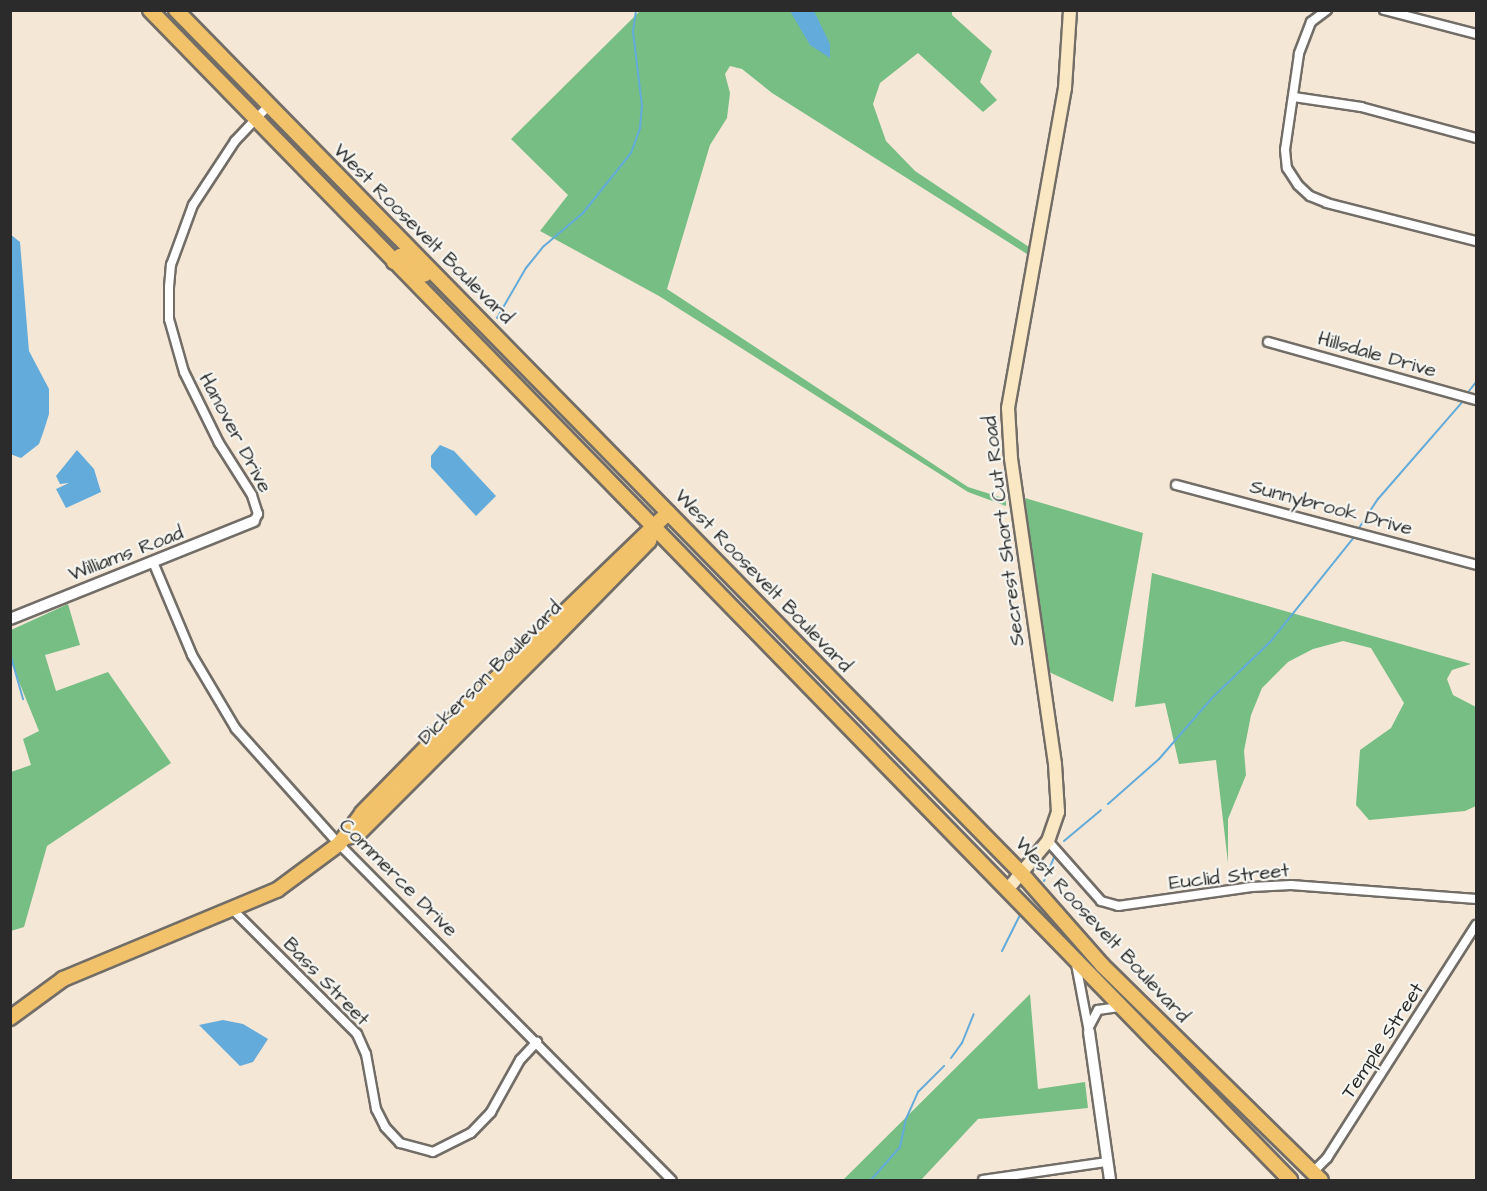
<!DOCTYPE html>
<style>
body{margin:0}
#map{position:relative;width:1487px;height:1191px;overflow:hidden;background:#f5e7d6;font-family:"Architects Daughter",sans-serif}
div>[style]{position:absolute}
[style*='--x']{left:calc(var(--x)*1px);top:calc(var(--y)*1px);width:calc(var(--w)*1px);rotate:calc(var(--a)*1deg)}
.forest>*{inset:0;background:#76be84}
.water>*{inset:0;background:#63abda}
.stream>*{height:2px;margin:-1px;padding:0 1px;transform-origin:1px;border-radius:1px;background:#63abda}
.roads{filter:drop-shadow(2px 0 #726d67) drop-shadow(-2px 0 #726d67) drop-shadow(0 2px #726d67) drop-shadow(0 -2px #726d67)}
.minor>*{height:8px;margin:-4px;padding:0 4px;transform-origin:4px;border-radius:4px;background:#fff}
.tertiary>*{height:10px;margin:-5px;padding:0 5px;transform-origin:5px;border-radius:5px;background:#fff}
.secondary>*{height:12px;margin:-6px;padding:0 6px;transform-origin:6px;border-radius:6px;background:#fae7c3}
.primary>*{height:14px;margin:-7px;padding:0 7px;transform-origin:7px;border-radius:7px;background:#f2c26a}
.trunk>*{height:14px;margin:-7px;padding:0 7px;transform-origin:7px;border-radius:7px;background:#f2c26a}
span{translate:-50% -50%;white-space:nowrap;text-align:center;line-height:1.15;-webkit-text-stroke:4.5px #f6f6f2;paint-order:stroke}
.street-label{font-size:20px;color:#2b2b2b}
.frame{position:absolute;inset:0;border:12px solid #2b2b2b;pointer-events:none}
</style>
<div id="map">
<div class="forest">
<div style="clip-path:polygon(640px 11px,952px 11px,952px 15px,992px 51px,980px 82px,997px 100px,983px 112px,918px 53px,880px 83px,873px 104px,886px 141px,915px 171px,1029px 247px,1027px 254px,772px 93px,742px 69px,730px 66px,725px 74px,730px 93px,727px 118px,710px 145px,667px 289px,968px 487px,1006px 499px,1006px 506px,968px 492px,659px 296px,540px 231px,568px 195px,511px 139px)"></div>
<div style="clip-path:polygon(1025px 498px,1143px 533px,1113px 702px,1047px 671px)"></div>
<div style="clip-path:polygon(1152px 573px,1471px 664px,1452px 670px,1447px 679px,1453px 695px,1476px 707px,1476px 806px,1465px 811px,1369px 820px,1356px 805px,1360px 750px,1391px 728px,1404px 703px,1371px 648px,1343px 641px,1313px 649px,1288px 662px,1262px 688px,1251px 715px,1244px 751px,1246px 775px,1228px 819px,1228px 863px,1216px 760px,1179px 764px,1165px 703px,1135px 707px)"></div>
<div style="clip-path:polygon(68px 604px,80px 645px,45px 655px,56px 691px,108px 672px,171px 763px,47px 846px,24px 927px,11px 931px,11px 772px,31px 765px,23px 739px,39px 731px,11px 662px,11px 630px)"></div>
<div style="clip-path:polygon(1030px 994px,1038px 1089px,1085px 1082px,1088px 1108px,978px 1119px,921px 1180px,843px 1180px)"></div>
</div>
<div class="water">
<div style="clip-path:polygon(790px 11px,814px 11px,830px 44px,830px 58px,810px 45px)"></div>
<div style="clip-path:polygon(10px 234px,20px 242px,29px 351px,49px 389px,49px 414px,44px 430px,39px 444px,21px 458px,10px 454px)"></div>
<div style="clip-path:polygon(440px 445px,454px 451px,496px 496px,476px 516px,431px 467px,431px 456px)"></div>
<div style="clip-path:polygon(77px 450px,94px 469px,101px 492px,66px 508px,56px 489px,69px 483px,60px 484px,56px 476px)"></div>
<div style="clip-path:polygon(223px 1020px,243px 1024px,268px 1039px,253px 1062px,240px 1066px,199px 1025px)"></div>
</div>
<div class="stream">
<div style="--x:497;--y:318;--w:58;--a:-59.9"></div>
<div style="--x:526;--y:268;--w:28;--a:-51"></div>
<div style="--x:544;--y:246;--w:51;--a:-40.2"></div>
<div style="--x:583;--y:213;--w:77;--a:-51.3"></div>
<div style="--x:631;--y:153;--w:27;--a:-70"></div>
<div style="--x:640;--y:128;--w:22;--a:-85"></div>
<div style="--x:642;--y:106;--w:75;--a:-96.9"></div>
<div style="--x:633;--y:32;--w:22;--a:-82"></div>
<div style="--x:1469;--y:391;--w:11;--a:-52"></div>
<div style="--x:1359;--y:528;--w:35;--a:-57"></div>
<div style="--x:1378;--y:499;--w:131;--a:-49"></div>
<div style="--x:10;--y:653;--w:48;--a:74.2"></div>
<div style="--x:1108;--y:804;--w:68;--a:-41.4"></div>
<div style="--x:1159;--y:759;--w:81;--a:-49"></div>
<div style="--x:1212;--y:698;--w:81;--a:-44"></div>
<div style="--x:1270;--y:642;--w:136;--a:-51.3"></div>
<div style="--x:1064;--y:841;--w:48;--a:-40"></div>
<div style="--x:1044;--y:881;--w:26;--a:-67"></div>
<div style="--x:1002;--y:951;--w:40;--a:-63.4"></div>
<div style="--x:951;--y:1058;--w:19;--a:-54"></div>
<div style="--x:962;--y:1043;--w:31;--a:-68"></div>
<div style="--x:871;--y:1180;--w:44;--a:-48.7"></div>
<div style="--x:900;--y:1147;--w:29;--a:-78"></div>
<div style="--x:906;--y:1119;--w:30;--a:-66"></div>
<div style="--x:918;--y:1092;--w:37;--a:-45"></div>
</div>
<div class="roads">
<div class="minor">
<div style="--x:1327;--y:10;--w:20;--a:143"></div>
<div style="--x:1311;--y:22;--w:34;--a:111"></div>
<div style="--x:1299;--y:54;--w:97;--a:98.3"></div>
<div style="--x:1285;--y:150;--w:18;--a:84"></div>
<div style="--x:1287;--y:168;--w:20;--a:57"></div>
<div style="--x:1298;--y:185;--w:16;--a:43"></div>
<div style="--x:1310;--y:196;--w:18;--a:22"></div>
<div style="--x:1327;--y:203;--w:154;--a:14.3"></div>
<div style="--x:1384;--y:10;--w:95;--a:14.6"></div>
<div style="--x:1294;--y:97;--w:68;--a:8.5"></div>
<div style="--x:1361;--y:107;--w:119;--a:15.1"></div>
<div style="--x:1268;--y:342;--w:216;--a:15.6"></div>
<div style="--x:1176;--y:485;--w:310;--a:14.9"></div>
<div style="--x:254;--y:521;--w:8;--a:-60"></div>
<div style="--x:258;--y:514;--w:20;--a:-108"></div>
<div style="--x:252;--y:495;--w:62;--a:-122.4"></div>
<div style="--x:219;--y:443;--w:79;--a:-116.2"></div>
<div style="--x:184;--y:372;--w:55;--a:-105.8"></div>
<div style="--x:169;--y:319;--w:32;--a:-90"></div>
<div style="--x:169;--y:287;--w:22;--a:-85"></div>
<div style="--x:171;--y:265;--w:64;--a:-69.9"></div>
<div style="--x:193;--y:205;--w:77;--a:-56.7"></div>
<div style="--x:235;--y:141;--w:50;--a:-46.6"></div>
<div style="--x:153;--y:562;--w:101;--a:67.2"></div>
<div style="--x:192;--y:655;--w:86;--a:59.3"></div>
<div style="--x:236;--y:729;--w:154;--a:48.2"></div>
<div style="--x:339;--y:844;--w:473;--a:45.3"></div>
<div style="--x:1048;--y:841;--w:80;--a:48.5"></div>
<div style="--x:1101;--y:901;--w:18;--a:16"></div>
<div style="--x:1118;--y:906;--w:135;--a:-8.1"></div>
<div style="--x:1252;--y:887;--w:39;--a:-3"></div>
<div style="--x:1291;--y:885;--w:186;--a:4.3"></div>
<div style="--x:233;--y:910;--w:175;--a:45"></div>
<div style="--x:357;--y:1034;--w:22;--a:66"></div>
<div style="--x:366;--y:1054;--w:56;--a:79.7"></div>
<div style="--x:376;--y:1109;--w:20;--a:63"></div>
<div style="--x:385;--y:1127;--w:22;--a:47"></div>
<div style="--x:400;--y:1143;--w:34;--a:15"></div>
<div style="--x:433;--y:1152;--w:42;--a:-26.6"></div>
<div style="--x:471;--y:1133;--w:29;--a:-46"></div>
<div style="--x:491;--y:1112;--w:60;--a:-60.9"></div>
<div style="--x:520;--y:1060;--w:25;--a:-47"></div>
<div style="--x:1076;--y:964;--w:69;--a:79.2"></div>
<div style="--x:1090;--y:1025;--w:17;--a:-62"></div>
<div style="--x:1098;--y:1010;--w:21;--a:-8"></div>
<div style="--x:1313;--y:1172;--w:20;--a:-45"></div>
<div style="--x:1327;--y:1158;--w:277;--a:-57.4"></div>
<div style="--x:983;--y:1180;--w:125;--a:-8.3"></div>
</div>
<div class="tertiary">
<div style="--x:10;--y:619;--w:263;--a:-21.9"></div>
<div style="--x:1089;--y:1032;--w:149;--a:81.9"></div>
</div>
<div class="secondary">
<div style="--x:1007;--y:890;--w:64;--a:-50.1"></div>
<div style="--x:1048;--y:841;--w:31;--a:-71"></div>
<div style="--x:1058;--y:812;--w:48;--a:-93.6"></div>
<div style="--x:1055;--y:764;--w:309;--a:-98.2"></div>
<div style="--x:1011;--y:458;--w:50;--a:-93.4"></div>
<div style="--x:1008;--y:408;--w:325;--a:-79.9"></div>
<div style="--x:1065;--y:88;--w:78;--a:-86.3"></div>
</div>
<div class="primary">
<div style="--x:346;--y:837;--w:11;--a:-10"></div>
<div style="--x:357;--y:835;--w:273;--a:-45"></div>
<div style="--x:550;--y:642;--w:141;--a:-45.6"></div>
<div style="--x:649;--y:541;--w:13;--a:-72"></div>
<div style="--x:10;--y:1018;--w:66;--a:-36.3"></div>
<div style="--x:63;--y:979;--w:232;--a:-22.6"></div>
<div style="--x:277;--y:890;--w:77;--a:-36.6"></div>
<div style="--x:339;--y:844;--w:39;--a:-53"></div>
<div style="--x:362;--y:813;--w:143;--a:-45.6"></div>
<div style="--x:462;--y:711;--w:286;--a:-43.9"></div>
</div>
<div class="trunk">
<div style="--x:150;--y:10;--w:1634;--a:45.74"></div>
<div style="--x:176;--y:10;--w:1211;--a:45.6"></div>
<div style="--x:1023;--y:875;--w:120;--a:48.7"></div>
<div style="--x:1102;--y:965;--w:307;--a:44.5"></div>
<div style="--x:394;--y:262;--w:8;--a:-45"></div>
<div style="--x:400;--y:256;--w:31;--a:37"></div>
</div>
</div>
<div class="street-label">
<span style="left:423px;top:234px;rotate:45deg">West Roosevelt Boulevard</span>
<span style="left:1377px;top:355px;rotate:16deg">Hillsdale Drive</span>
<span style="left:235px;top:433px;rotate:62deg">Hanover Drive</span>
<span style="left:1331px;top:508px;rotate:15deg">Sunnybrook Drive</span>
<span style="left:1004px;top:531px;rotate:-97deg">Secrest Short Cut Road</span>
<span style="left:126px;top:554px;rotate:-21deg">Williams Road</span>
<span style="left:763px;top:581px;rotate:46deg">West Roosevelt Boulevard</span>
<span style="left:490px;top:673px;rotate:-45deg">Dickerson Boulevard</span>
<span style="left:1229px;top:877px;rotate:-6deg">Euclid Street</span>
<span style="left:398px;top:878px;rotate:45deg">Commerce Drive</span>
<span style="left:1102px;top:930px;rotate:47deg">West Roosevelt Boulevard</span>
<span style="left:326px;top:982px;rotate:46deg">Bass Street</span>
<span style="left:1383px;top:1041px;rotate:-57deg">Temple Street</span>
</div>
<div class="frame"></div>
</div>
